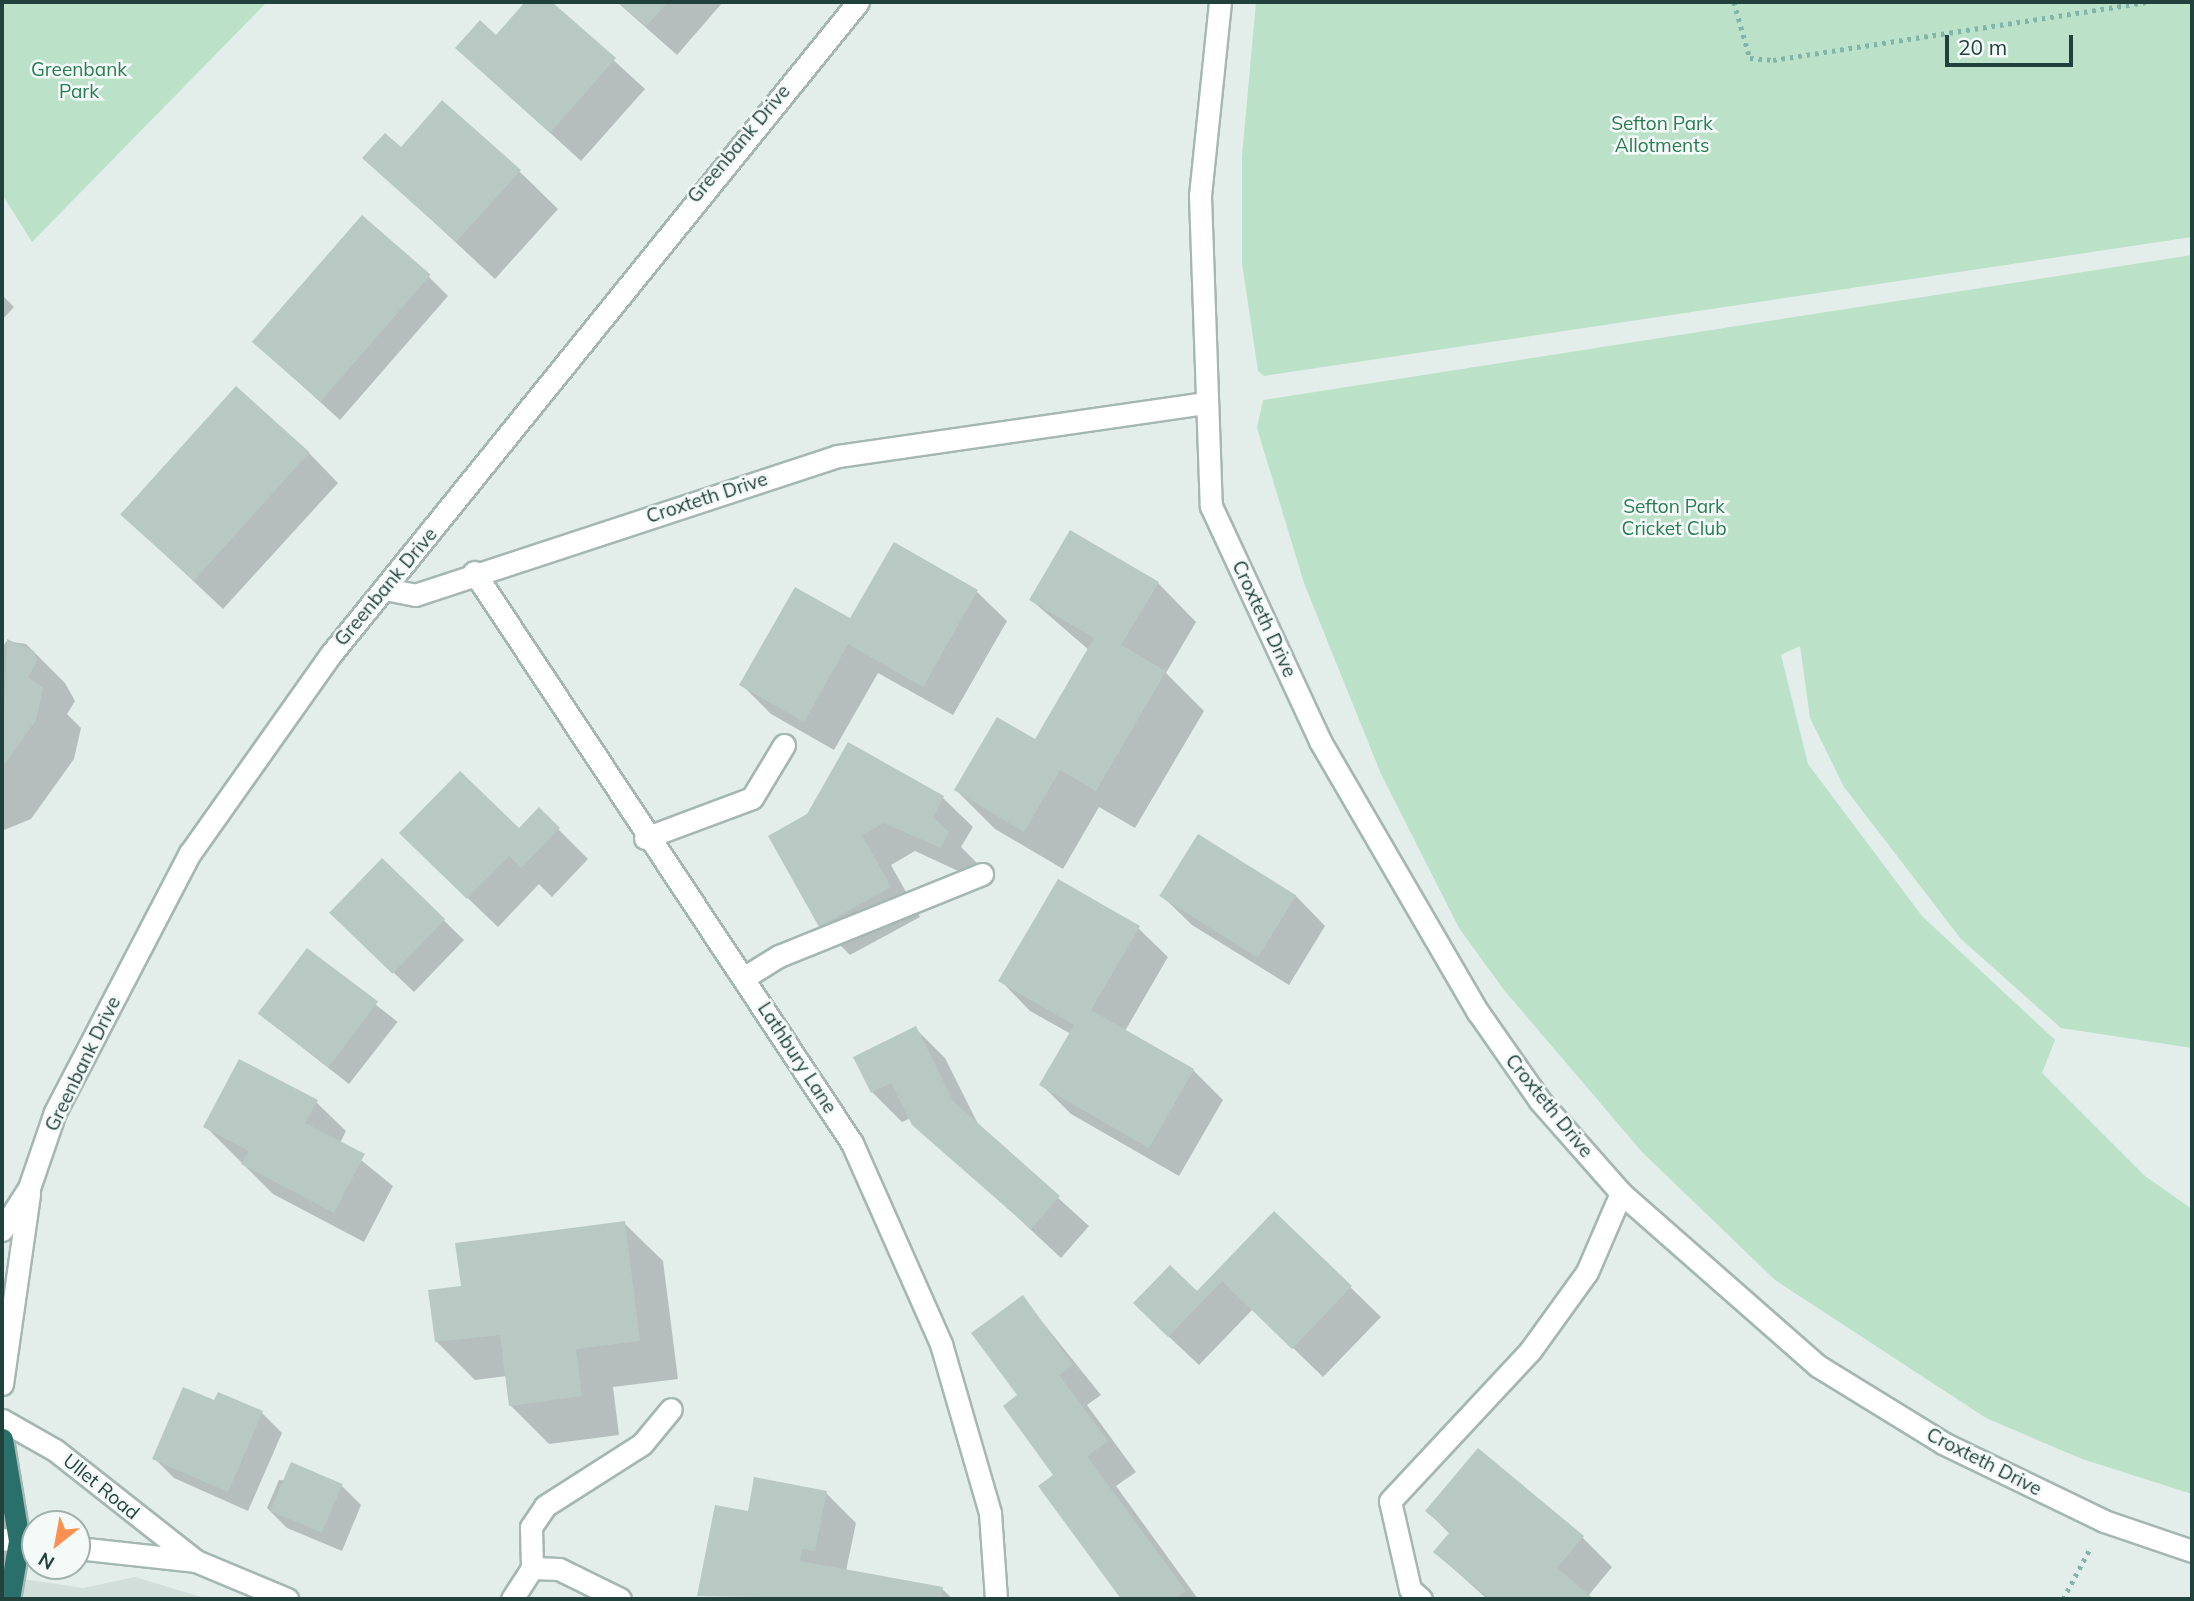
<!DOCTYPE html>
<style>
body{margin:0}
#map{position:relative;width:2194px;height:1601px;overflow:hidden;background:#e3eeeb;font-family:Mulish,sans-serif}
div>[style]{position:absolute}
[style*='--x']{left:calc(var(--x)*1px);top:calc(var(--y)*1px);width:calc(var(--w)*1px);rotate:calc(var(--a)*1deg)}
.built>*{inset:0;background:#d1deda}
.green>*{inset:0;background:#bbe1c9}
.shadow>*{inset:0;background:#0003;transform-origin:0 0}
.building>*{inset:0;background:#b8c9c4;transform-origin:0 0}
.path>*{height:4.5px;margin-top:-2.25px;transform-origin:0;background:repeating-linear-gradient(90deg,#81b4aa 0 3.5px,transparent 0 8.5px)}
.roads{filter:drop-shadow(2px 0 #a5b7b3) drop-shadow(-2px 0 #a5b7b3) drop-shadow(0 2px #a5b7b3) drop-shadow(0 -2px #a5b7b3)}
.lane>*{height:21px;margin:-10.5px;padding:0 10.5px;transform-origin:10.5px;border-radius:10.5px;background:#fff}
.street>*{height:21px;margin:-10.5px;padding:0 10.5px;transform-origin:10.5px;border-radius:10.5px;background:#fff}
.secondary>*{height:21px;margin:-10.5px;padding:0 10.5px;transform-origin:10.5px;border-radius:10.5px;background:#fff}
.highway>*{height:21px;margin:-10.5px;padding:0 10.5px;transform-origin:10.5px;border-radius:10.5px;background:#2a706a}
span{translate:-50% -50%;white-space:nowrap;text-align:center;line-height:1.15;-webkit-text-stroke:5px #f4faf8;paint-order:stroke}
.park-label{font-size:19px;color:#287c52}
.street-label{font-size:19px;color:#21413d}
.frame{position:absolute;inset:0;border:4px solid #21413d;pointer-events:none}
.north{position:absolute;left:21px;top:1510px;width:70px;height:70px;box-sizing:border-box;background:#f4faf8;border:2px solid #a0b0ad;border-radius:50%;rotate:211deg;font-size:19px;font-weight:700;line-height:28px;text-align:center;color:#21413d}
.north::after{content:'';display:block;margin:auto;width:24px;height:32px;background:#fc9053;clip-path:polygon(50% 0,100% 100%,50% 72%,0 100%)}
.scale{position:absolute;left:1945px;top:35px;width:128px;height:32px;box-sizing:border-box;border:4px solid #21413d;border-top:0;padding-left:9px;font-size:21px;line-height:24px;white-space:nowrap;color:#21413d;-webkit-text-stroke:5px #f4faf8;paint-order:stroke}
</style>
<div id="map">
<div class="built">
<div style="clip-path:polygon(2px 1576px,83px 1588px,135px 1577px,208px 1599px,2px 1599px)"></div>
</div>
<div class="green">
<div style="clip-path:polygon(2px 2px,267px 2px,32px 242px,2px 194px)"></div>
<div style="clip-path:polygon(1256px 2px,2192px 2px,2192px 237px,1264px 376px,1258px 371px,1242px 263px,1242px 156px)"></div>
<div style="clip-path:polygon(2192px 255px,2192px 1048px,2061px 1028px,1961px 939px,1844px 787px,1810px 718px,1800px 646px,1781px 655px,1808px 764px,1922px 916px,2055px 1040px,2042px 1073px,2145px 1176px,2192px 1209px,2192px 1494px,2082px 1459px,1986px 1418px,1775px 1280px,1642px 1152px,1504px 990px,1459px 928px,1381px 774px,1304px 583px,1257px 428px,1263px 400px)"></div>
</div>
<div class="shadow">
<div style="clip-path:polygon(528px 2px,550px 2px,645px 89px,581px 161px,457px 48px,496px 37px)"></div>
<div style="clip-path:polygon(617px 2px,723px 2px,677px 55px)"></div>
<div style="clip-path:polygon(401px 149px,519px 171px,558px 209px,495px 279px,365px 158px)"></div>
<div style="clip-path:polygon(428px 276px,448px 296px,340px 420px,253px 341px)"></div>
<div style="clip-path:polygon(2px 295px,14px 307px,2px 320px)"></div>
<div style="clip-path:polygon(309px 453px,338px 483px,223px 609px,121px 513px)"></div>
<div style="clip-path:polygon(894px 544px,977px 592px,1007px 621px,953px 715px,878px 673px,834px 750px,771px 714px,741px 684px,851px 621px)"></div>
<div style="clip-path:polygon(1158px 583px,1196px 622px,1166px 673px,1204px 711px,1135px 828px,1099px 807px,1063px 869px,995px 829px,956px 790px,1036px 742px,1089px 650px,1031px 600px)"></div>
<div style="clip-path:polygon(7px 641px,26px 644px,65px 683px,75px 701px,67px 714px,81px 728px,74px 759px,31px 819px,4px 830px,2px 647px)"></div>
<div style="clip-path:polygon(943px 798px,973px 827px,961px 847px,977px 863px,971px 877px,915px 851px,891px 865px,920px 917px,850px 955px,821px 926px,770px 836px)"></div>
<div style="clip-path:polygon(539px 810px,588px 859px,552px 897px,539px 884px,498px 927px,431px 863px,519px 830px)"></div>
<div style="clip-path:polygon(382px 860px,464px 940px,414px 992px,352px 933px)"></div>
<div style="clip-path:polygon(1162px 896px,1296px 896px,1325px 926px,1289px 985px,1192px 925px)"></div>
<div style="clip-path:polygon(1138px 928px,1168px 957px,1125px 1031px,1193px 1070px,1223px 1100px,1179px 1176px,1071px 1114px,1041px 1084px,1071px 1034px,1030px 1011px,1001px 981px)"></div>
<div style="left:307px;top:951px;width:115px;height:79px;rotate:38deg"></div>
<div style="clip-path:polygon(915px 1028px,945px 1058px,979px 1126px,1089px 1226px,1061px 1258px,911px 1118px,902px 1122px,872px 1092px,855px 1058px)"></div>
<div style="clip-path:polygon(316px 1102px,346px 1131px,340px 1143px,393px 1186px,364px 1242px,273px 1194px,205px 1126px)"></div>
<div style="clip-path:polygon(1274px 1213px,1381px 1317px,1323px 1377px,1253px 1309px,1199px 1365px,1165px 1333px)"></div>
<div style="clip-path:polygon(624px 1223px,663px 1261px,678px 1379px,613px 1387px,619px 1435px,549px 1444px,510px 1405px,507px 1376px,475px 1380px,437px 1342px,463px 1288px)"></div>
<div style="clip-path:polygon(1023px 1298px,1101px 1395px,1087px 1405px,1136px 1472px,1116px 1486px,1198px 1599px,1123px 1599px,1041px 1486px,1056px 1476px,1019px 1395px)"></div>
<div style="clip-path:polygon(262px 1413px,282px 1433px,248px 1511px,174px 1478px,154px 1458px)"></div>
<div style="clip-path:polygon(279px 1480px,341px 1485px,361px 1505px,342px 1551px,287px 1528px,267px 1508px)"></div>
<div style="clip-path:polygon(826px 1493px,856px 1523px,846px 1571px,942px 1589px,953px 1599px,699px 1596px,749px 1513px)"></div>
<div style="clip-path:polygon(1427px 1511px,1582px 1537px,1612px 1567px,1588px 1596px,1591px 1599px,1487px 1599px,1435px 1552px,1450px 1534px)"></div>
</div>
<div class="building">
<div style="clip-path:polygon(525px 2px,552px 2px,616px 58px,550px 133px,455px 48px,480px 20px,496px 35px)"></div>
<div style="clip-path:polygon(618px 2px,668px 2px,646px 26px)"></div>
<div style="clip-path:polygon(442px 100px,521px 170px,456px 242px,362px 158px,385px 133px,401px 147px)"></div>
<div style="left:362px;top:215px;width:91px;height:168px;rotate:41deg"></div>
<div style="left:236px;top:386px;width:99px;height:173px;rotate:42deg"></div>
<div style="clip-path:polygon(1070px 530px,1159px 582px,1121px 645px,1166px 671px,1096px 791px,1060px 770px,1024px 832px,954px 790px,997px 717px,1035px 739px,1094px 638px,1029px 600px)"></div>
<div style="clip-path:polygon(894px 542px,978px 590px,923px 687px,848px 644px,804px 722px,739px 685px,795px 587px,850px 618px)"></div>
<div style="clip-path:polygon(7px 639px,34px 651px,37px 661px,28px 677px,43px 688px,36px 720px,2px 768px)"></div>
<div style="clip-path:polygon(848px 742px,944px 796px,933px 817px,949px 832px,941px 848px,884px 823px,862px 835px,891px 887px,819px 927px,768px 836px,807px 814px)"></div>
<div style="clip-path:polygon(460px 771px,519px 828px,539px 807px,560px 828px,521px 868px,509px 856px,467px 899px,399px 833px)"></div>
<div style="left:1198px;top:834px;width:116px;height:73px;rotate:32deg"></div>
<div style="left:382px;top:858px;width:88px;height:76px;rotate:44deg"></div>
<div style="clip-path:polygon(1058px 879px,1140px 926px,1091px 1010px,1194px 1069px,1149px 1148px,1039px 1085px,1074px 1025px,998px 981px)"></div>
<div style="left:307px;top:948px;width:89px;height:82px;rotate:37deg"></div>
<div style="clip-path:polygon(916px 1026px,953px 1101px,1060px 1196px,1031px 1229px,912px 1125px,891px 1083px,871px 1093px,853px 1057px)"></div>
<div style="clip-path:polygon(239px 1059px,318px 1100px,305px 1123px,365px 1154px,334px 1213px,241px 1164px,249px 1151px,203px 1127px)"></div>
<div style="clip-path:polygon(1274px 1211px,1352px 1286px,1292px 1349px,1222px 1281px,1168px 1337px,1133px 1303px,1170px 1265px,1197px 1291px)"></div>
<div style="clip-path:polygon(625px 1221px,640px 1341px,576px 1349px,582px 1396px,509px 1406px,500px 1335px,435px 1342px,428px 1290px,461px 1286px,455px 1243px)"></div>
<div style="clip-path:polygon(1023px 1295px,1073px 1365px,1059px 1375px,1108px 1441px,1087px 1456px,1186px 1591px,1175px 1599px,1121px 1599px,1038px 1486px,1053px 1475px,1003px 1406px,1017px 1395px,971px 1333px)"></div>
<div style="clip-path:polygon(183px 1387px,214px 1400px,218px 1392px,263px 1411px,228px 1492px,152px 1459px)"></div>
<div style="clip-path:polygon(1478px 1448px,1584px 1536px,1557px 1568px,1594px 1599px,1490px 1599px,1433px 1552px,1450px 1532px,1425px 1511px)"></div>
<div style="left:291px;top:1462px;width:56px;height:53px;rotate:23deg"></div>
<div style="clip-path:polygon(754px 1477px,827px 1491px,815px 1551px,802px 1549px,800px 1561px,943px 1587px,941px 1599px,697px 1596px,715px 1505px,748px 1511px)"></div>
</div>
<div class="path">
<div style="--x:1734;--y:2;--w:58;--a:74.1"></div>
<div style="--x:1750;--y:58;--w:23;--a:5"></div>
<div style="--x:1773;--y:60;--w:377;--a:-8.8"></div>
<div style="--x:2063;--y:1599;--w:55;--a:-62"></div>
</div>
<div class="roads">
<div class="lane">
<div style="--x:645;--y:838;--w:114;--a:-20.5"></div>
<div style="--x:752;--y:798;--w:62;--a:-58.9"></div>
<div style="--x:745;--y:977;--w:40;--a:-32"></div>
<div style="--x:779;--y:956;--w:219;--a:-22"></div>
<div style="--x:532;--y:1568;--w:41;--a:-91.4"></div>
<div style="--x:531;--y:1527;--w:25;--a:-56"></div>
<div style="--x:545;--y:1506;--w:115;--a:-32.6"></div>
<div style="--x:642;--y:1444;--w:45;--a:-50.4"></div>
<div style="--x:512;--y:1599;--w:37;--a:-57"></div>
<div style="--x:532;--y:1568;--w:27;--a:2"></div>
<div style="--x:559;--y:1569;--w:68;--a:26.2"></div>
<div style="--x:1421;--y:1599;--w:15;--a:-138"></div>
<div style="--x:1410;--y:1589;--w:90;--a:-102.8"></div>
<div style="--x:1390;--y:1501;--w:205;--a:-47"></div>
<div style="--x:1530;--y:1351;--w:97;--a:-54.2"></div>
<div style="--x:1587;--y:1272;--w:86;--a:-66.7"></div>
</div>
<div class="street">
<div style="--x:1220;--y:2;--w:195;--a:95.9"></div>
<div style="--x:1200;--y:196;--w:310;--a:88"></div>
<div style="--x:1211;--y:506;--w:259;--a:65.1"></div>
<div style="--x:1320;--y:741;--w:314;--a:59.8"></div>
<div style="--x:1478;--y:1012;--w:108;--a:55.1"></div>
<div style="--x:1540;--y:1101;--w:123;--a:48.6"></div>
<div style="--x:1621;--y:1193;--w:262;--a:41.3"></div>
<div style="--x:1818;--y:1366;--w:147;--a:31.6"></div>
<div style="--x:1943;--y:1443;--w:179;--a:25.8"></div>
<div style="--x:2104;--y:1521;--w:93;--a:18.8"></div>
<div style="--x:474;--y:572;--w:685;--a:56.5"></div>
<div style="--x:852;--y:1143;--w:220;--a:66.1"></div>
<div style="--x:941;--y:1344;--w:176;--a:73.8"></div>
<div style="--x:990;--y:1513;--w:86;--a:86"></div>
<div style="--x:385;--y:589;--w:31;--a:11"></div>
<div style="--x:415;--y:595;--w:445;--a:-18.2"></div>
<div style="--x:838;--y:456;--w:370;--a:-8.2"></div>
<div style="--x:2;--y:1230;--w:50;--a:-57.3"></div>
<div style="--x:29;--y:1188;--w:80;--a:-71.1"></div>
<div style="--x:55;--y:1112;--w:292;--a:-62.5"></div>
<div style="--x:190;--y:853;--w:244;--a:-54.7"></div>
<div style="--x:331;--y:654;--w:838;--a:-51.05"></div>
<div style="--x:2;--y:1384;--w:192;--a:-81.9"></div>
</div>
<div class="secondary">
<div style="--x:2;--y:1420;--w:61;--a:29.5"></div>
<div style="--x:55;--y:1450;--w:179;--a:38.2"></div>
<div style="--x:2;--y:1539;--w:33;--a:7"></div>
<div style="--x:77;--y:1548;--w:120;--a:6.2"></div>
<div style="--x:196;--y:1561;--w:99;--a:22.7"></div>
</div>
<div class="highway">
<div style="--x:2;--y:1439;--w:103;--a:80.5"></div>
<div style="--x:19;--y:1541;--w:59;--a:99.8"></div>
</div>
</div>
<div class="park-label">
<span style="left:79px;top:81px">Greenbank<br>Park</span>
<span style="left:1662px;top:135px">Sefton Park<br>Allotments</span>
<span style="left:1674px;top:518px">Sefton Park<br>Cricket Club</span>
</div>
<div class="street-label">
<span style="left:739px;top:144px;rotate:-50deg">Greenbank Drive</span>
<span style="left:707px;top:498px;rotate:-18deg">Croxteth Drive</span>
<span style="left:386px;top:587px;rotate:-50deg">Greenbank Drive</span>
<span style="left:1264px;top:619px;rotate:65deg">Croxteth Drive</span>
<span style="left:797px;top:1058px;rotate:57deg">Lathbury Lane</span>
<span style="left:83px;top:1064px;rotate:-64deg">Greenbank Drive</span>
<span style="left:1549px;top:1106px;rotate:51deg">Croxteth Drive</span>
<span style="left:1984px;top:1462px;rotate:27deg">Croxteth Drive</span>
<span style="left:101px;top:1487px;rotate:39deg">Ullet Road</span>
</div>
<div class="frame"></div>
<div class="north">N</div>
<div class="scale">20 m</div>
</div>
